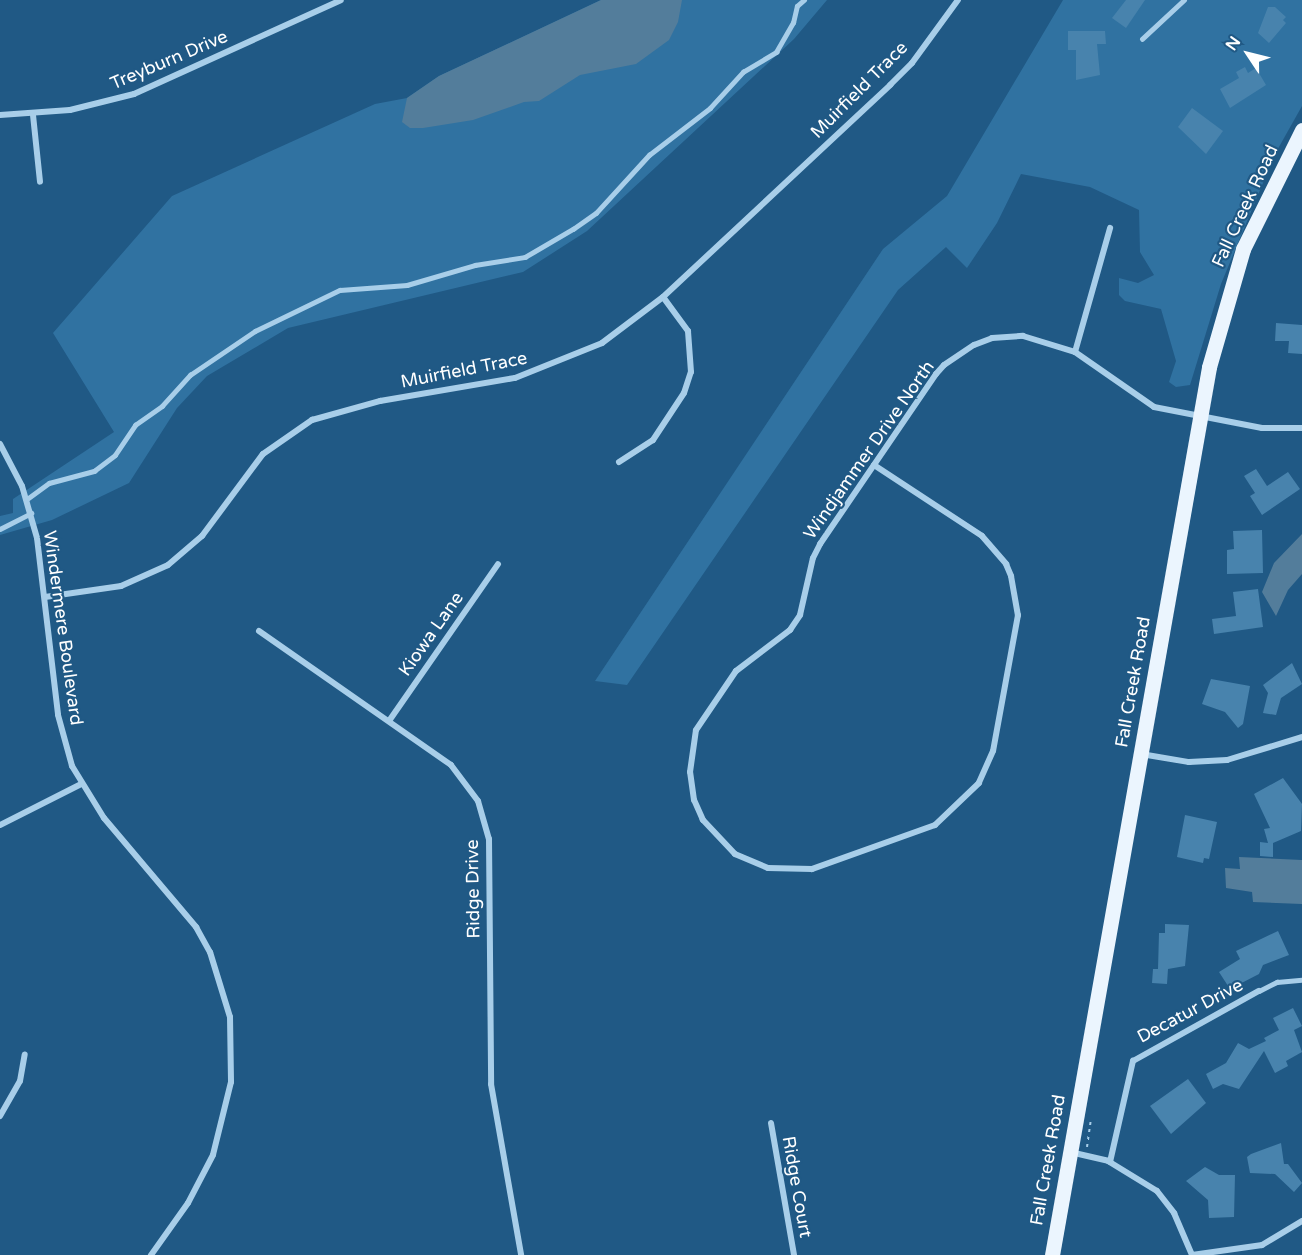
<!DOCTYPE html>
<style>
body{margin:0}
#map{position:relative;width:1302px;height:1255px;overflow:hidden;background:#205985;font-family:"Varela Round",sans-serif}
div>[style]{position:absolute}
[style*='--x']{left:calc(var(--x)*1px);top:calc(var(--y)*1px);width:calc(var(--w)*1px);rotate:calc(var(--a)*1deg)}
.green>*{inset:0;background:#3072a1}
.water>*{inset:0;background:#537d9b}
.building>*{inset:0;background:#4883ad}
.path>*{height:2px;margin-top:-1px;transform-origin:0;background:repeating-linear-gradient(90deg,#a8cee9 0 3px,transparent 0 7.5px)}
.lane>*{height:4.5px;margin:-2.25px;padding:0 2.25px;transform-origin:2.25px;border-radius:2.25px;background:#a8cee9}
.street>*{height:6px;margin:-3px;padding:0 3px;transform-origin:3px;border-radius:3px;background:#a8cee9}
.primary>*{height:15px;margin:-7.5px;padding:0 7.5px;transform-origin:7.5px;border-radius:7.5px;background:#ebf5fe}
span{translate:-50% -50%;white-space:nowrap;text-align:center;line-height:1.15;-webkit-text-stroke:4.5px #205985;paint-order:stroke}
.street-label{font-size:18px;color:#fff}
.north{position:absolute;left:1218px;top:24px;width:60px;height:60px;-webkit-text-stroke:4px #205985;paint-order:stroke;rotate:305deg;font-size:16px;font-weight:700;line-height:24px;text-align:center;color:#fff}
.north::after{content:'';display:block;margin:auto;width:21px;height:27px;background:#fff;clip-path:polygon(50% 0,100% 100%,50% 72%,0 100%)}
</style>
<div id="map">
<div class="green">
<div style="clip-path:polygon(601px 0,827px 0,794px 39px,587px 231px,523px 272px,288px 328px,207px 376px,177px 408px,129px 483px,52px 520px,0 535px,0 516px,13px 513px,13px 499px,114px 432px,53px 333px,172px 196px,375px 104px,407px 98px,439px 76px)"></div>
<div style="clip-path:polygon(1063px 0,1302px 0,1302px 106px,1275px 154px,1221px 284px,1190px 385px,1176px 387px,1169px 382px,1176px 361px,1161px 309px,1125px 301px,1119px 295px,1119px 278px,1138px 283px,1154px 275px,1140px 252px,1139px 210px,1090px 187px,1021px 174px,997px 223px,967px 268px,946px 247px,898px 290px,627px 685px,595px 681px,883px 249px,947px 196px)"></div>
</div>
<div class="water">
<div style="clip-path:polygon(601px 0,682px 0,678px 22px,669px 40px,636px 64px,580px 75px,539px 101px,524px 102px,473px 120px,423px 128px,410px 128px,402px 122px,407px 98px,439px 76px)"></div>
<div style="clip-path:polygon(1302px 534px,1302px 574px,1288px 590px,1276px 616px,1262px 592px,1274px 563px)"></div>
<div style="clip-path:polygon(1239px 857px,1302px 860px,1302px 904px,1253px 902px,1252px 892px,1226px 888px,1225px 868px,1240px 869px)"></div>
</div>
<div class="building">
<div style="clip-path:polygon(1126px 0,1145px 0,1126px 28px,1112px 18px)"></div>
<div style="clip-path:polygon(1268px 7px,1275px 7px,1286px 17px,1283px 20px,1286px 23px,1269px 43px,1258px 33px)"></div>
<div style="clip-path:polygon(1068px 31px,1105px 31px,1106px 44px,1097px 44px,1100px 75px,1076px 80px,1076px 50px,1068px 50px)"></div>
<div style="clip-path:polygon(1245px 67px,1248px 73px,1256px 68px,1266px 85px,1230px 108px,1220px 89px,1239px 78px,1236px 72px)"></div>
<div style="clip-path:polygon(1192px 108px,1223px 131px,1206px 154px,1178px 127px)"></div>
<div style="clip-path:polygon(1276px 323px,1302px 325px,1302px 354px,1288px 353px,1289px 341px,1275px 341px)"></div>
<div style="clip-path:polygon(1256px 469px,1267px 486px,1288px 472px,1300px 489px,1262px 515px,1250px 496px,1255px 493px,1244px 476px)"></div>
<div style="clip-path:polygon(1262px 530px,1263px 573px,1227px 574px,1227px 550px,1234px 549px,1233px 531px)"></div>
<div style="clip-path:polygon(1258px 589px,1263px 627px,1214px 634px,1212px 619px,1236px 616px,1233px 592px)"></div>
<div style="clip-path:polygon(1292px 663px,1302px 684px,1281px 698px,1276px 715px,1263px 713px,1268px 693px,1263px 685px)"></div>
<div style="clip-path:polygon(1211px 679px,1250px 686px,1243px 724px,1238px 728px,1225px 712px,1202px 704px)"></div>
<div style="clip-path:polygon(1283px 778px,1302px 804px,1301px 831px,1273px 843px,1273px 857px,1260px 856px,1260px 842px,1268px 843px,1264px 829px,1270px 828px,1254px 794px)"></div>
<div style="clip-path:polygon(1185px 815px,1217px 822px,1209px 859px,1204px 858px,1203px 863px,1177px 857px)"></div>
<div style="clip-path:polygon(1165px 924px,1189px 925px,1185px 966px,1168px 969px,1167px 984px,1152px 983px,1153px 969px,1158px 969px,1159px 933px,1165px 933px)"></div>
<div style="clip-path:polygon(1278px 931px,1289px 955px,1263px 965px,1259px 974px,1230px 989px,1219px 972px,1240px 959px,1236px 951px)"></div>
<div style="clip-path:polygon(1293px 1008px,1302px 1026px,1294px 1030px,1302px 1052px,1286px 1061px,1288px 1066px,1275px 1073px,1264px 1051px,1239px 1089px,1223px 1084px,1213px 1089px,1206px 1074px,1226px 1063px,1238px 1043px,1249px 1049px,1266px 1041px,1264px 1038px,1279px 1030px,1273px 1018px)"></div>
<div style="clip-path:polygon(1188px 1079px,1206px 1103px,1171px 1134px,1150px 1106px)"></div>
<div style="clip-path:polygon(1281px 1143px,1284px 1164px,1288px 1164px,1302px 1183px,1294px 1192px,1275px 1174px,1250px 1173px,1247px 1157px,1251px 1154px)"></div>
<div style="clip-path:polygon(1205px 1167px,1219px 1175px,1235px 1175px,1234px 1217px,1209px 1218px,1208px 1200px,1186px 1181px)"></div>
</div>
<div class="path">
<div style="--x:1087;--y:1147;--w:30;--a:-82"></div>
</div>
<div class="lane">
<div style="--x:1142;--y:39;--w:57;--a:-42.9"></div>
<div style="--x:27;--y:499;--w:27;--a:-36"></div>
<div style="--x:49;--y:483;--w:47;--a:-14.9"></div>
<div style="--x:94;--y:471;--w:26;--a:-37"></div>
<div style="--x:115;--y:455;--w:36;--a:-56"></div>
<div style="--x:135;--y:425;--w:33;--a:-35"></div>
<div style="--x:162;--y:406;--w:42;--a:-47.9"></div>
<div style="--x:190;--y:375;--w:78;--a:-34.1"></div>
<div style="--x:255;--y:331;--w:94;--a:-25.8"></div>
<div style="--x:340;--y:290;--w:67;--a:-4.3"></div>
<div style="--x:407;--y:285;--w:71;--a:-16.4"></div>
<div style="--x:475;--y:265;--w:51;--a:-9.1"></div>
<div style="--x:525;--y:257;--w:56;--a:-30.3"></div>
<div style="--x:573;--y:229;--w:28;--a:-35"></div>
<div style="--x:596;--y:213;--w:79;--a:-47.6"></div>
<div style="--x:649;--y:155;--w:77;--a:-37.6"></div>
<div style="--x:710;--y:108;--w:49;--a:-47.5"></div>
<div style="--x:743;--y:72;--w:39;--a:-31"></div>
<div style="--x:776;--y:52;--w:34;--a:-60"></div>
<div style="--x:793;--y:23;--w:17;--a:-77"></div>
<div style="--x:797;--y:6;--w:9;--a:-41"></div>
<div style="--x:0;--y:529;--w:35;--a:-27"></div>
<div style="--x:1259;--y:991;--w:20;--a:-27"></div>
<div style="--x:1277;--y:982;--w:25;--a:-5"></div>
</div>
<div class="street">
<div style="--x:0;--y:115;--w:70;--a:-4.1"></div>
<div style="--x:70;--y:110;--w:66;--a:-14"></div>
<div style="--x:134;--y:94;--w:227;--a:-24.4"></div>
<div style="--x:33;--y:115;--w:67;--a:84"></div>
<div style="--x:1075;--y:352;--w:129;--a:-74.2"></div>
<div style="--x:0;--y:444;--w:47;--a:62.4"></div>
<div style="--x:22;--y:486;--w:54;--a:73.9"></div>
<div style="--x:37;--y:538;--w:178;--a:83.2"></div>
<div style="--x:58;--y:715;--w:53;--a:74.6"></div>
<div style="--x:72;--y:766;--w:61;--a:58.4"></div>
<div style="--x:104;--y:818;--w:143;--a:49.8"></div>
<div style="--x:196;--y:927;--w:29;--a:61"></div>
<div style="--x:210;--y:952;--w:68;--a:72.9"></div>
<div style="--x:230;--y:1017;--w:65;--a:89.1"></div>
<div style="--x:231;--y:1082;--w:75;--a:103.9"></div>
<div style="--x:213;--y:1155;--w:54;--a:117.5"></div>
<div style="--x:188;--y:1203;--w:64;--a:125.4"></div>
<div style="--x:619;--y:462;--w:40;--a:-32.9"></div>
<div style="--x:653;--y:440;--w:56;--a:-56.6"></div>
<div style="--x:684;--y:393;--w:22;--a:-72"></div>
<div style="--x:691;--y:372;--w:41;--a:-94.2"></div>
<div style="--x:688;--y:331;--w:42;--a:-126.3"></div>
<div style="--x:874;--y:465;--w:129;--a:33.3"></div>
<div style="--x:982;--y:536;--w:37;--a:49"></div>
<div style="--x:1006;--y:564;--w:13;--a:67"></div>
<div style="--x:1011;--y:576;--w:40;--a:80"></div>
<div style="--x:1018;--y:615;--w:138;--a:100.4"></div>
<div style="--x:993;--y:751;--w:35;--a:114"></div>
<div style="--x:979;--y:783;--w:61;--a:136.3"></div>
<div style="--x:935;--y:825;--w:131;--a:160.3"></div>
<div style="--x:812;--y:869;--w:44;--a:-178.7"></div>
<div style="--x:768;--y:868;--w:36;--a:-157"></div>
<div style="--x:735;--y:854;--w:47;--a:-133.3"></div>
<div style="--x:703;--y:820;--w:22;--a:-114"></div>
<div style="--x:694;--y:800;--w:28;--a:-98"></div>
<div style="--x:690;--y:772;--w:42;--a:-81.9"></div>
<div style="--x:696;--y:730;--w:71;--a:-55.9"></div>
<div style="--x:736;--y:671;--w:68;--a:-37.2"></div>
<div style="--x:790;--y:630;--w:18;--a:-56"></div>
<div style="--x:800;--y:615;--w:58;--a:-77.2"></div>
<div style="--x:813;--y:558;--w:16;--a:-63"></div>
<div style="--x:820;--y:544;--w:206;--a:-55.7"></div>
<div style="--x:936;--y:374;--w:12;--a:-48"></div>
<div style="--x:944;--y:365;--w:36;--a:-34"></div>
<div style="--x:974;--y:345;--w:19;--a:-21"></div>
<div style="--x:992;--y:338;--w:31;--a:-4"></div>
<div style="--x:1023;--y:336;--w:54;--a:17.1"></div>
<div style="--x:1075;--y:352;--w:96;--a:34.8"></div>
<div style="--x:1154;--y:407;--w:110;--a:11"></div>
<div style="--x:1262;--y:428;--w:40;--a:0"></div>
<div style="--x:45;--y:597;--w:77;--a:-8.2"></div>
<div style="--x:121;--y:586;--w:51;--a:-24.1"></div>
<div style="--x:168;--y:565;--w:45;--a:-40.5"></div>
<div style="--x:202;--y:536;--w:102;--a:-53.4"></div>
<div style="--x:263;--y:454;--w:60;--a:-34.8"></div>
<div style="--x:312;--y:420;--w:71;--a:-15.6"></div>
<div style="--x:380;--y:401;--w:137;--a:-9.7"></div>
<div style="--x:515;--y:378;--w:94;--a:-21.9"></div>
<div style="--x:602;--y:343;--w:76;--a:-37"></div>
<div style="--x:663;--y:297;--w:311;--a:-43"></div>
<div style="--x:890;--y:85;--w:31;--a:-45"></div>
<div style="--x:912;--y:63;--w:78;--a:-53.9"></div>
<div style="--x:259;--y:631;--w:234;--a:34.9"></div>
<div style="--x:451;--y:765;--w:45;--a:53.1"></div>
<div style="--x:478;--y:801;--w:40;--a:74"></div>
<div style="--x:489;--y:839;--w:245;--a:89.5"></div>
<div style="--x:491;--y:1084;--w:174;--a:80"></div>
<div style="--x:389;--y:721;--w:191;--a:-55.2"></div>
<div style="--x:1141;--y:754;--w:49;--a:9.5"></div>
<div style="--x:1189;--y:762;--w:38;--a:-3"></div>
<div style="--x:1227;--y:760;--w:78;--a:-17"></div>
<div style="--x:0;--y:825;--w:91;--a:-26.8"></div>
<div style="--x:0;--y:1116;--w:40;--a:-60.3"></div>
<div style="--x:20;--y:1081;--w:27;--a:-80"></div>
<div style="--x:771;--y:1123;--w:134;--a:80.1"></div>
<div style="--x:1070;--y:1152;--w:39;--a:13"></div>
<div style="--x:1108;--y:1161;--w:57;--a:31.5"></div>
<div style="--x:1157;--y:1191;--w:28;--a:52"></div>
<div style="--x:1174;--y:1213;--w:46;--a:66.8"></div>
<div style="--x:1110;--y:1162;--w:104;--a:-77.2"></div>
<div style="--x:1133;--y:1061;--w:144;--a:-29.1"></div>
<div style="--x:1192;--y:1255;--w:71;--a:-8.1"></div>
<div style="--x:1262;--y:1245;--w:47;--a:-31"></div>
</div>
<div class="primary">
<div style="--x:1052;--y:1255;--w:902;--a:-79.97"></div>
<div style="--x:1209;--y:367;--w:123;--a:-73.9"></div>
<div style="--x:1243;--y:249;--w:133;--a:-63.6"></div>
</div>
<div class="street-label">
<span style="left:169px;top:60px;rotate:-23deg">Treyburn Drive</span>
<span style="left:859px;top:90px;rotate:-45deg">Muirfield Trace</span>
<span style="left:1245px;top:206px;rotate:-65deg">Fall Creek Road</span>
<span style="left:464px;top:370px;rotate:-11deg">Muirfield Trace</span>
<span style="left:869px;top:450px;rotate:-55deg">Windjammer Drive North</span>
<span style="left:63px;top:628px;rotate:82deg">Windermere Boulevard</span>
<span style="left:431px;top:634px;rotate:-55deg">Kiowa Lane</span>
<span style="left:1133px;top:682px;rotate:-80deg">Fall Creek Road</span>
<span style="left:473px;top:889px;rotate:-91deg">Ridge Drive</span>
<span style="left:1190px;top:1011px;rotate:-28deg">Decatur Drive</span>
<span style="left:1048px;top:1160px;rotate:-80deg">Fall Creek Road</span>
<span style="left:797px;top:1187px;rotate:80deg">Ridge Court</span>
</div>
<div class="north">N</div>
</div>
